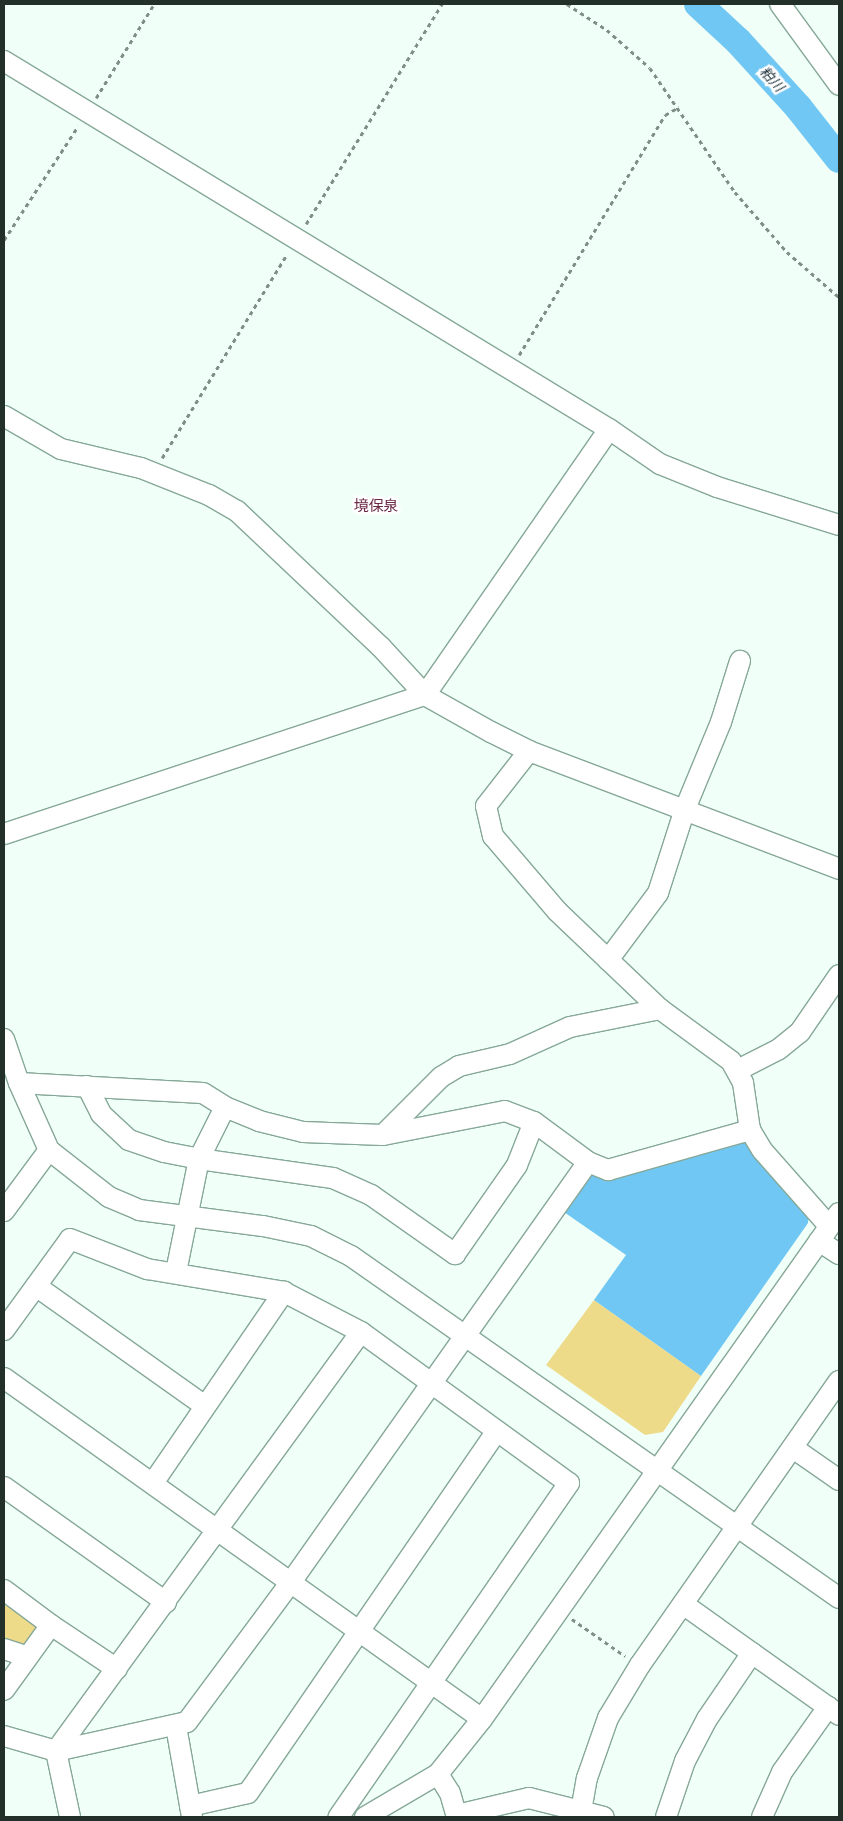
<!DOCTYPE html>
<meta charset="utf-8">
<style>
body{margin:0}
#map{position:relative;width:843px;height:1821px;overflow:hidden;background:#f0fff7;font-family:"PT Sans Narrow","Noto Sans JP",sans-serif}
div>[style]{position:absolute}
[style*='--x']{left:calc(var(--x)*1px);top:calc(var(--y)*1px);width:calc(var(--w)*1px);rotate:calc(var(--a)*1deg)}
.green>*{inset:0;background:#eedb89}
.water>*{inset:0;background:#71c7f3}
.river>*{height:28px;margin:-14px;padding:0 14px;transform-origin:14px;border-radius:14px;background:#71c7f3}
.path>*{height:2.5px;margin-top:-1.25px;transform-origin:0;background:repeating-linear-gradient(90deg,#808e87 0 4px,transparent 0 8px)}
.roads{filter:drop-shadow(1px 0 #86a898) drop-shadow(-1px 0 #86a898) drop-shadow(0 1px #86a898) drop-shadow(0 -1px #86a898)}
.minor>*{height:20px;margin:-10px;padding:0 10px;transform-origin:10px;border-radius:10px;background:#fff}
span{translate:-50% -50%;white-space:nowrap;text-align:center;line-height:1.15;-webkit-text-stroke:5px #fff;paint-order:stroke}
.water-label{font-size:14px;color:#1a2d38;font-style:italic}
.quarter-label{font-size:15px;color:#6a2845}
.frame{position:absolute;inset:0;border:5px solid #223029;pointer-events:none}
</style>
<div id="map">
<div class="green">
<div style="clip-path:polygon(594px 1300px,701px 1376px,663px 1432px,645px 1435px,546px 1365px)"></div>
<div style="clip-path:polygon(4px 1598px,38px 1627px,29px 1644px,20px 1647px,4px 1642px)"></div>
</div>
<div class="water">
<div style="clip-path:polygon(737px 1142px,749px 1142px,809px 1212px,808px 1223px,701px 1376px,594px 1300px,626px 1255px,561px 1210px,586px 1176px)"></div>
</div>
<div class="river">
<div style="--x:698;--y:4;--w:54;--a:42.8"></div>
<div style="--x:738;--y:41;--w:89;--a:47.7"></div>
<div style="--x:798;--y:107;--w:66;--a:51.7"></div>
</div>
<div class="path">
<div style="--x:567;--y:4;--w:48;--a:33"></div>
<div style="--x:607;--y:30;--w:57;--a:41.5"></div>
<div style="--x:650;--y:68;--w:150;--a:55.6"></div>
<div style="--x:735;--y:192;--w:79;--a:49.1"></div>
<div style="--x:787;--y:252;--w:69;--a:40.9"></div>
<div style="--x:96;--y:98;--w:110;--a:-58.3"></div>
<div style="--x:306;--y:224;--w:259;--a:-58.3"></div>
<div style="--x:4;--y:240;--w:136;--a:-57"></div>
<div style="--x:519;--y:355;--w:281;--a:-58.7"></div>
<div style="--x:665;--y:115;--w:16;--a:-30"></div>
<div style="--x:162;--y:458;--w:239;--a:-58.5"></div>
<div style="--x:572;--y:1619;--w:65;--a:34.9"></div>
</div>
<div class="roads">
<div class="minor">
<div style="--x:780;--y:4;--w:100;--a:53.9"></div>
<div style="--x:4;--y:61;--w:708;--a:31.31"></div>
<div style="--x:609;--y:429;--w:62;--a:34.5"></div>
<div style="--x:660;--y:464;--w:61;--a:22"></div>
<div style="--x:717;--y:487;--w:128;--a:17.3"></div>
<div style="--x:4;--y:416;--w:66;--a:30.1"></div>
<div style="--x:61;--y:449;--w:82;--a:13.4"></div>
<div style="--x:141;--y:468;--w:73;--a:21.7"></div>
<div style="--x:209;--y:495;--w:32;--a:30"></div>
<div style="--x:237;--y:511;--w:197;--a:43.4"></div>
<div style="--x:380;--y:646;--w:67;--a:47.4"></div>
<div style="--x:425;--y:695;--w:76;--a:29.3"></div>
<div style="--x:491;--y:732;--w:42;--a:26.6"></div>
<div style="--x:529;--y:751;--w:332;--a:20.8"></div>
<div style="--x:529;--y:751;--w:70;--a:128"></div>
<div style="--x:486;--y:806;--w:31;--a:77"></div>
<div style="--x:493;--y:836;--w:99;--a:49.5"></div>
<div style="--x:557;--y:911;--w:142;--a:43.6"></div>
<div style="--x:660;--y:1009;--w:88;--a:36.2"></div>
<div style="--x:731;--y:1061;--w:25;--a:61"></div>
<div style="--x:743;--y:1083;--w:48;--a:81.5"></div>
<div style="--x:750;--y:1130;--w:23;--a:59"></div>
<div style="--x:762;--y:1150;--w:101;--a:48.6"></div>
<div style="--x:4;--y:834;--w:443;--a:-18.3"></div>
<div style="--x:425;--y:695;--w:323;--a:-55.3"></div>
<div style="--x:608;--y:960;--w:84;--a:-53.3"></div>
<div style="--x:658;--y:893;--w:88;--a:-72.2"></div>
<div style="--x:685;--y:809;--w:94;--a:-67.5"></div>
<div style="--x:721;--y:722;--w:64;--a:-72.7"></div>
<div style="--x:4;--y:1039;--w:46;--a:71.2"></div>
<div style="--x:19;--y:1083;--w:73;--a:65.9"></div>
<div style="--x:49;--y:1150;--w:76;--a:38.1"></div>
<div style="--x:109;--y:1197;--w:33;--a:23"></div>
<div style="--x:139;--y:1210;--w:125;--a:7.4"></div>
<div style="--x:263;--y:1226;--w:49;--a:11.8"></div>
<div style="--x:311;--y:1236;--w:45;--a:26.6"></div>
<div style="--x:351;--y:1256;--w:596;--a:35.02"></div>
<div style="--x:738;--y:1070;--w:46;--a:-27.1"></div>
<div style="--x:779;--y:1049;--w:27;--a:-39"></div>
<div style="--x:800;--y:1032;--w:69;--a:-55.6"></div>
<div style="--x:19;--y:1083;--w:184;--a:3.1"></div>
<div style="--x:203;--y:1093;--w:26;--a:32"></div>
<div style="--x:225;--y:1107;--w:37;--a:22"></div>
<div style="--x:259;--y:1121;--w:45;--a:14"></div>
<div style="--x:303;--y:1132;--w:80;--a:2.1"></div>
<div style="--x:383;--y:1135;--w:124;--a:-11.1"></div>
<div style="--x:505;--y:1111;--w:31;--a:21"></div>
<div style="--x:534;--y:1122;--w:67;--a:36.5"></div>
<div style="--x:588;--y:1162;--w:22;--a:22"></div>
<div style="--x:608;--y:1170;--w:148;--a:-15.7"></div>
<div style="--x:87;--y:1086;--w:31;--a:63"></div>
<div style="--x:101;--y:1114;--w:38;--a:43"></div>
<div style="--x:129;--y:1140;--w:37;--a:19"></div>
<div style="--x:164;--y:1152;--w:36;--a:11"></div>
<div style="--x:199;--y:1159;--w:135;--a:8.1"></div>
<div style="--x:333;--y:1178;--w:42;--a:24.1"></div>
<div style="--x:371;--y:1195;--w:103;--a:35.1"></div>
<div style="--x:455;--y:1254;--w:108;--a:-55.1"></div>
<div style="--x:517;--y:1165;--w:46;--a:-68.4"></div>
<div style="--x:383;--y:1135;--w:82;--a:-45"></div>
<div style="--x:441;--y:1077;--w:21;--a:-31"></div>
<div style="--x:459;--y:1066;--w:52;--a:-13.2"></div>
<div style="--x:510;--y:1054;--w:66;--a:-24.2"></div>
<div style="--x:570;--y:1027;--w:92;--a:-11.3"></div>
<div style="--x:4;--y:1211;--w:76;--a:-53.6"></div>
<div style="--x:819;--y:1241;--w:24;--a:33"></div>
<div style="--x:176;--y:1272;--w:115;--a:-78.5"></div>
<div style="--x:199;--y:1159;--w:58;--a:-63.4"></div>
<div style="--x:36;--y:1286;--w:207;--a:35.4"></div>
<div style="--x:4;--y:1330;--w:112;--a:-54"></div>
<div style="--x:70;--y:1239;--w:83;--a:21.3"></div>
<div style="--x:147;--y:1269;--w:139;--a:9.5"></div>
<div style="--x:284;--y:1292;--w:87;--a:27.5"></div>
<div style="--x:361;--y:1332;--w:257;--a:36"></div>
<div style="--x:569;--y:1483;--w:406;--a:124.6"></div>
<div style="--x:4;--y:1378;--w:587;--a:35.5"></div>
<div style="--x:793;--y:1448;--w:56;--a:34.8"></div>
<div style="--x:153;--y:1483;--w:232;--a:-55.6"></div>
<div style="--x:4;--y:1487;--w:199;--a:35.4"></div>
<div style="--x:4;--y:1590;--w:59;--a:36.7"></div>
<div style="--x:51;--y:1625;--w:80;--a:125.9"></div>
<div style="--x:683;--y:1604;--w:191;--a:35.4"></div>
<div style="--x:51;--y:1625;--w:79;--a:33.7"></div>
<div style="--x:4;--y:1649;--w:25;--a:18"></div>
<div style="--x:176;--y:1726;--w:92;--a:80"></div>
<div style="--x:4;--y:1736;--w:54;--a:16.1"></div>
<div style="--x:56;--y:1751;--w:134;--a:-12.5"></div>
<div style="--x:187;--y:1722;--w:174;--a:-53.4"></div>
<div style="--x:291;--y:1582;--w:514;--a:-54.73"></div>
<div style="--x:438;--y:1774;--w:22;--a:58"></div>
<div style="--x:450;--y:1793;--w:25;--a:74"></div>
<div style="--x:190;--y:1806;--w:59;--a:-12.6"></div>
<div style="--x:248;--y:1793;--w:439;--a:-55.5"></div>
<div style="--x:457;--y:1815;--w:74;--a:-13.3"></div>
<div style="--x:529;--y:1798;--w:77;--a:14.2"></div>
<div style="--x:70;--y:1817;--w:67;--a:-102"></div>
<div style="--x:56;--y:1751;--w:518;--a:-53.95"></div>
<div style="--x:365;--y:1817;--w:85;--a:-30.5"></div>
<div style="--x:438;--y:1774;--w:70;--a:-51.3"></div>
<div style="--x:482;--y:1719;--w:619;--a:-54.8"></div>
<div style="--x:580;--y:1817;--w:40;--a:-80"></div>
<div style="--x:587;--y:1778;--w:64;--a:-70.7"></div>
<div style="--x:608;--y:1718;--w:62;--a:-58.9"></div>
<div style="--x:640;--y:1665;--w:347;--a:-55"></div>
<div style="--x:666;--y:1817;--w:59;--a:-71.3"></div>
<div style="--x:685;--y:1761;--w:47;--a:-62.4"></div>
<div style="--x:707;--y:1719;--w:80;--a:-55.7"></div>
<div style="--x:762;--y:1817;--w:49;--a:-66"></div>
<div style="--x:782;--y:1772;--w:80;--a:-54.7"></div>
</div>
</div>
<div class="water-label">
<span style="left:772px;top:79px;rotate:48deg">粕川</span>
</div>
<div class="quarter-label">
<span style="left:376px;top:506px">境保泉</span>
</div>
<div class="frame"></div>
</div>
